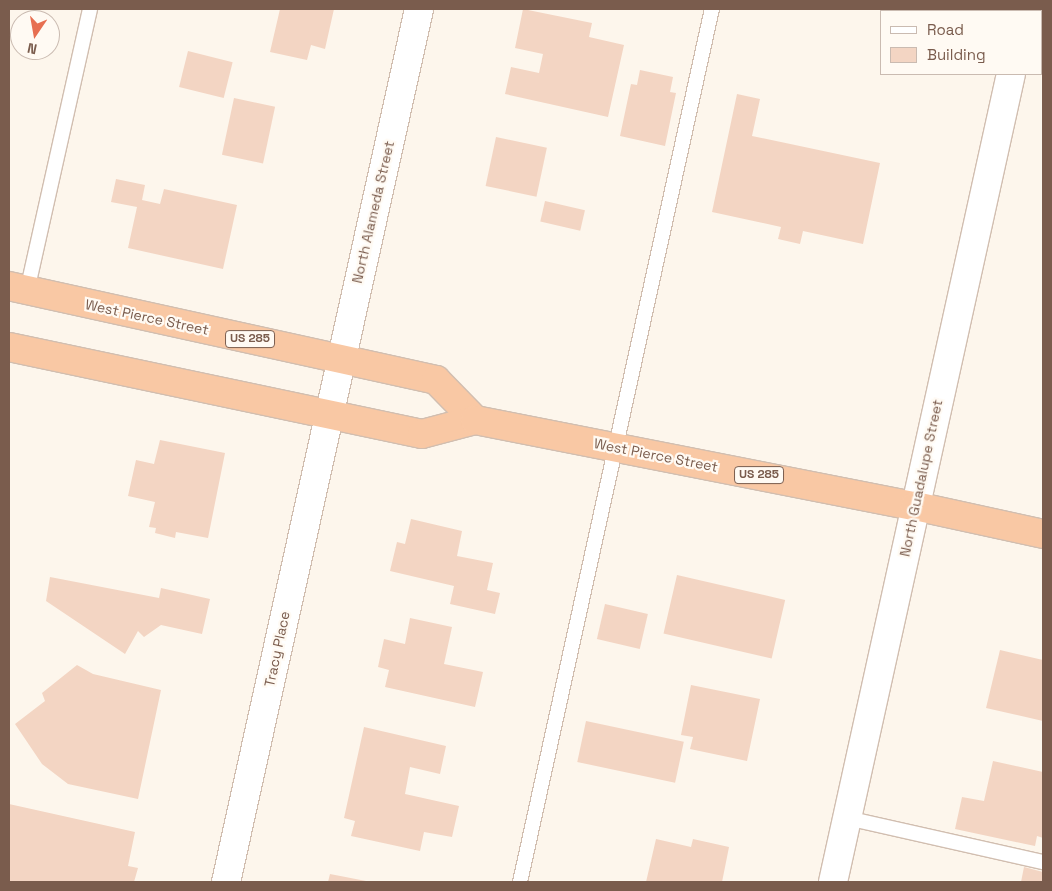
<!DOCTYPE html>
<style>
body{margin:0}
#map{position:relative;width:1052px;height:891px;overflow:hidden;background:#fdf6ec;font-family:"Space Grotesk",sans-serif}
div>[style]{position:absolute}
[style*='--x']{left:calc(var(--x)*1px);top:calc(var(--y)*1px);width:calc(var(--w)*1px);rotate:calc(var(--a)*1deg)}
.building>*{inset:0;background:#f3d5c3;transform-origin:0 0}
.roads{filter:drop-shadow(1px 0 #d1beb0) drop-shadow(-1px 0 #d1beb0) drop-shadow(0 1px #d1beb0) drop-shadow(0 -1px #d1beb0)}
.service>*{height:14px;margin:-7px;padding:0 7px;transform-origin:7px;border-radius:7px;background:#fff}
.minor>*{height:28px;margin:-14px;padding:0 14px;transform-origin:14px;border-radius:14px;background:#fff}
.trunk>*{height:28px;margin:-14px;padding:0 14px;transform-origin:14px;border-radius:14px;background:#f9c8a4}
span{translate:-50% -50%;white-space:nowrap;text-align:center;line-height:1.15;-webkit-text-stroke:4.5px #fffaf3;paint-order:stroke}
.shield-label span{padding:1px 4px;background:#fffaf3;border:1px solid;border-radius:4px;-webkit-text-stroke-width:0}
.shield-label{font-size:12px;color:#7a5c4d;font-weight:700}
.street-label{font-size:14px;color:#7a5c4d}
.frame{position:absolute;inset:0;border:10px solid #7a5c4d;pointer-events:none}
.legend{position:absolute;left:880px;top:10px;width:162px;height:65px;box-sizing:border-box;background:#fffaf3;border:1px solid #cabbb1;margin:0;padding:6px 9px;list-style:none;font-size:15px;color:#7a5c4d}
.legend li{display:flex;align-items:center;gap:10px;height:25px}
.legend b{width:25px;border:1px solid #cabbb1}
.north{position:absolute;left:10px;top:10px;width:50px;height:50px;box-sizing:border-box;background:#fffaf3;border:1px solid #cabbb1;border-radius:50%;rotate:192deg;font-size:14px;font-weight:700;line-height:20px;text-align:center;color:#7a5c4d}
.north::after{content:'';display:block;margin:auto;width:18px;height:22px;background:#e76f51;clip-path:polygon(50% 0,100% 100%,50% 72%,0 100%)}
</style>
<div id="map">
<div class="building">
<div style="clip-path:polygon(280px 9px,334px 9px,325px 49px,311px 45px,307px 60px,270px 52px)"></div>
<div style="clip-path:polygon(523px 9px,592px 23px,589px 37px,624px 45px,608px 117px,505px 94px,511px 67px,539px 73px,543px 54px,515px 48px)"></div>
<div style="left:188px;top:51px;width:46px;height:37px;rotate:14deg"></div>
<div style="clip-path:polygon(640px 70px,673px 77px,670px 92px,676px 93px,665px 146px,620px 136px,631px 84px,637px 85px)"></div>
<div style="clip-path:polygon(737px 94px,760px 99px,752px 136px,880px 163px,863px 244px,803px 231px,800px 244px,778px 239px,781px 227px,712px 212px)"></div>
<div style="left:234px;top:98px;width:42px;height:58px;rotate:12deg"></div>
<div style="left:496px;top:137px;width:52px;height:50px;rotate:12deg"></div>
<div style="clip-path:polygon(116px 179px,145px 185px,142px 200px,160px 204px,164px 189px,237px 205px,223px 269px,128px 248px,137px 207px,111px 202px)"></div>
<div style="left:545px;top:201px;width:41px;height:21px;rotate:13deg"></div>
<div style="clip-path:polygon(160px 440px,225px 453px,208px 538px,176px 532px,175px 538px,155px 533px,156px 528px,149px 527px,155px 502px,128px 496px,136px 460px,154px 464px)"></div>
<div style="clip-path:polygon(411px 519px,462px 531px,457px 556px,493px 563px,487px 590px,500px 593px,495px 614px,450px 604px,454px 586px,390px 571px,397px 542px,405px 544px)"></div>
<div style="left:677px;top:575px;width:111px;height:60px;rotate:13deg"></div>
<div style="clip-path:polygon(50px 577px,159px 598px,161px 588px,210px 599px,202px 634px,161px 625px,144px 637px,138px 631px,125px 654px,46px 601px)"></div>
<div style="left:605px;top:604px;width:44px;height:36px;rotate:13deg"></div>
<div style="clip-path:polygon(410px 618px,452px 627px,444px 664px,483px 672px,475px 707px,385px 687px,389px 670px,378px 667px,384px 639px,405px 644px)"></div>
<div style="clip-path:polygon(1000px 650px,1043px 660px,1043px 721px,986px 708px)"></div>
<div style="clip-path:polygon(77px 665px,93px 674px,161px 690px,138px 799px,68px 784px,42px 764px,15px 724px,45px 701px,42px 693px)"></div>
<div style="clip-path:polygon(691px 685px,760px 699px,747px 761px,690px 749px,693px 737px,681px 735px)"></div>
<div style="left:586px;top:721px;width:100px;height:42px;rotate:12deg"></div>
<div style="clip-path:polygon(364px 727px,446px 746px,440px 774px,410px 767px,405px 794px,459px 806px,452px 837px,424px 832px,420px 851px,351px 836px,355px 821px,344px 818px)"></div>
<div style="clip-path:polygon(993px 761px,1043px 772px,1043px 838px,1037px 836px,1035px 846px,955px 829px,962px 797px,984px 801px)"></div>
<div style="clip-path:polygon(9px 804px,135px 832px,128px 866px,138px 868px,134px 882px,9px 882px)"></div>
<div style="clip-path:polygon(656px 839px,691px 847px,693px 839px,729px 847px,722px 882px,646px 882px)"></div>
<div style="clip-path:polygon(1024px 867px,1043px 872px,1043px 882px,1021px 882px)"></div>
<div style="clip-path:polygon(330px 874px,366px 881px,365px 882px,328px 882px)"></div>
</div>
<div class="roads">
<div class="service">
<div style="--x:27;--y:291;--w:289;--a:-77.4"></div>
<div style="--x:847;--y:818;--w:201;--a:12.7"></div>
<div style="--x:520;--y:882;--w:894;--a:-77.6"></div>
</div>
<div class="minor">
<div style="--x:1025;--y:11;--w:2;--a:-63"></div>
<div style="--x:226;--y:882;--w:894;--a:-77.53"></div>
<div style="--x:833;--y:882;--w:827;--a:-77.58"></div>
</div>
<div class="trunk">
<div style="--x:9;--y:286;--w:437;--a:12.4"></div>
<div style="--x:436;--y:380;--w:56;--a:45.7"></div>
<div style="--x:9;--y:347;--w:422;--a:11.9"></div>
<div style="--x:422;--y:434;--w:55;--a:-14.8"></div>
<div style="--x:475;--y:420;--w:448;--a:11.1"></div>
<div style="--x:915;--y:506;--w:131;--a:12.3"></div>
</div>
</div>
<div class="shield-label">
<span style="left:250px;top:339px">US 285</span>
<span style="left:759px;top:475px">US 285</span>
</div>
<div class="street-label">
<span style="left:373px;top:212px;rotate:-77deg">North Alameda Street</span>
<span style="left:147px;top:317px;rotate:12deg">West Pierce Street</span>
<span style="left:656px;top:455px;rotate:11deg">West Pierce Street</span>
<span style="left:921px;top:478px;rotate:-78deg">North Guadalupe Street</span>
<span style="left:277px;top:649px;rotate:-78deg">Tracy Place</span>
</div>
<div class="frame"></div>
<ul class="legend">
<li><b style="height:6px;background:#fff"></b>Road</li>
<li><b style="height:14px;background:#f3d5c3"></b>Building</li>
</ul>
<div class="north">N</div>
</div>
